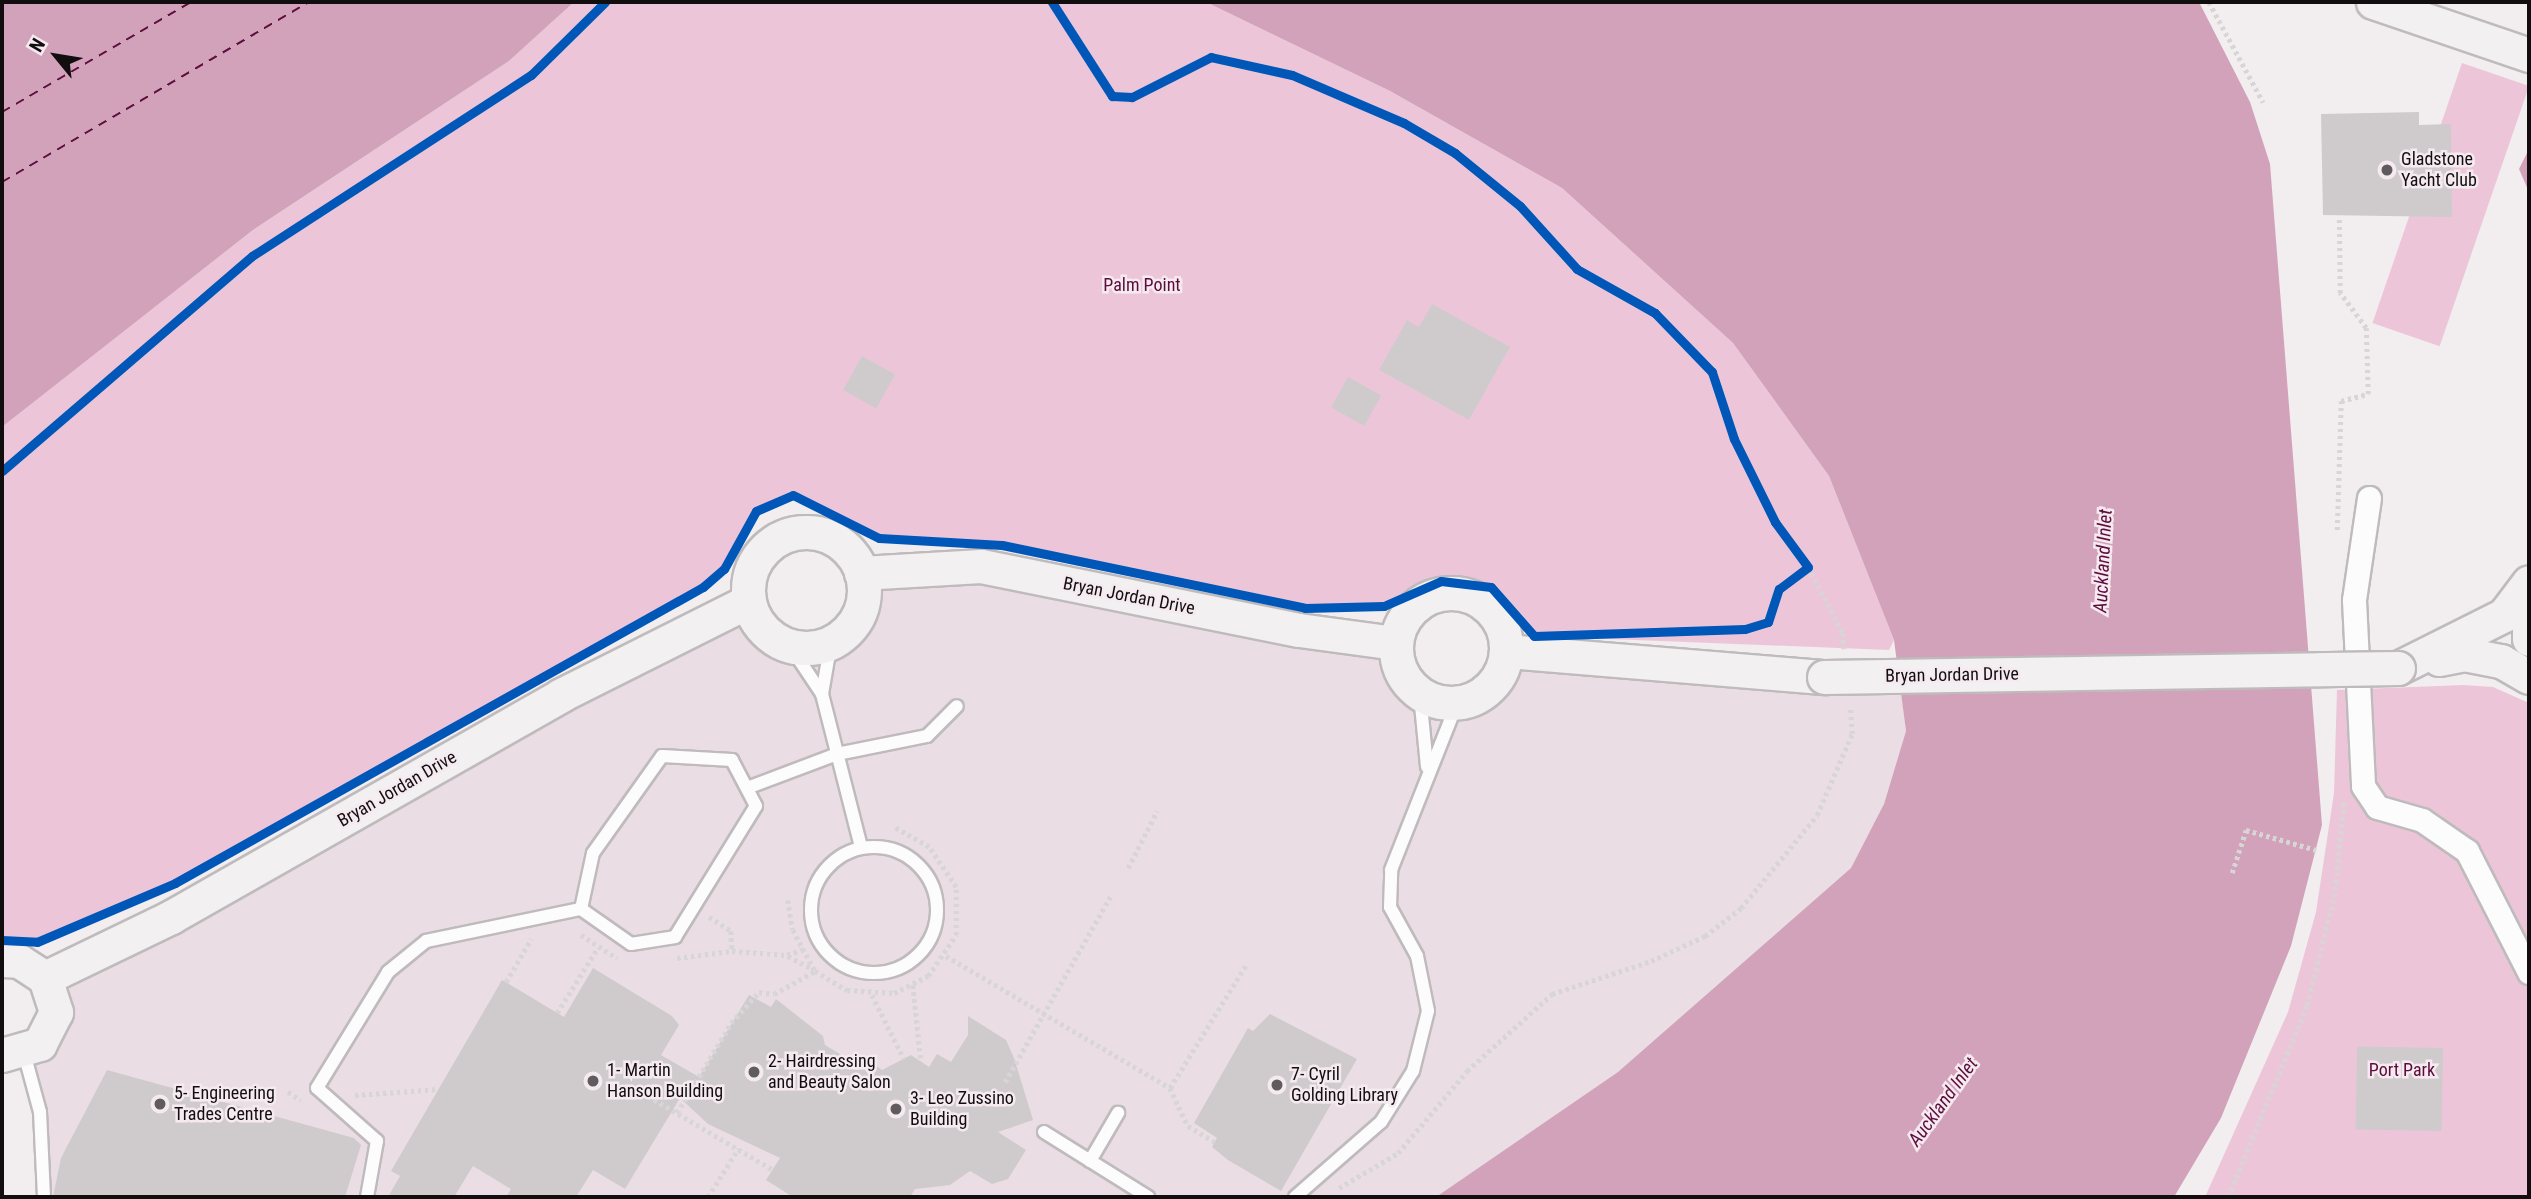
<!DOCTYPE html>
<style>
body{margin:0}
#map{position:relative;width:2531px;height:1199px;overflow:hidden;background:#f2edef;font-family:"Roboto Condensed",sans-serif}
div>[style]{position:absolute}
[style*='--x']{left:calc(var(--x)*1px);top:calc(var(--y)*1px);width:calc(var(--w)*1px);rotate:calc(var(--a)*1deg)}
.built>*{inset:0;background:#eadde3}
.green>*{inset:0;background:#ecc6d8;transform-origin:0 0}
.water>*{inset:0;background:#d2a2ba}
.ferry>*{height:2px;margin-top:-1px;transform-origin:0;background:repeating-linear-gradient(90deg,#5d0e3e 0 9px,transparent 0 16px)}
.building>*{inset:0;background:#cfcbcd;transform-origin:0 0}
.path>*{height:4.5px;margin-top:-2.25px;transform-origin:0;background:repeating-linear-gradient(90deg,#d7d5d6 0 3.5px,transparent 0 7px)}
.roads{filter:drop-shadow(2px 0 #bfbbbd) drop-shadow(-2px 0 #bfbbbd) drop-shadow(0 2px #bfbbbd) drop-shadow(0 -2px #bfbbbd)}
.lane>*{height:12px;margin:-6px;padding:0 6px;transform-origin:6px;border-radius:6px;background:#fdfcfd}
.lane>.ring{margin:-6px;padding:0;box-sizing:content-box;background:none;border:12px solid #fdfcfd;border-radius:50%}
.street>*{height:23px;margin:-11.5px;padding:0 11.5px;transform-origin:11.5px;border-radius:11.5px;background:#fdfcfd}
.secondary>*{height:33px;margin:-16.5px;padding:0 16.5px;transform-origin:16.5px;border-radius:16.5px;background:#f3f0f2}
.secondary>.ring{margin:-16.5px;padding:0;box-sizing:content-box;background:none;border:33px solid #f3f0f2;border-radius:50%}
.bridges{filter:drop-shadow(2px 0 #bfbbbd) drop-shadow(-2px 0 #bfbbbd) drop-shadow(0 2px #bfbbbd) drop-shadow(0 -2px #bfbbbd)}
.secondary-bridge>*{height:33px;margin:-16.5px;padding:0 16.5px;transform-origin:16.5px;border-radius:16.5px;background:#f3f0f2}
.cycleway>*{height:9px;margin:-4.5px;padding:0 4.5px;transform-origin:4.5px;border-radius:4.5px;background:#0057b8}
.dots>*{width:19px;height:19px;translate:-50% -50%;box-sizing:border-box;border:4px solid #f5eaef;border-radius:50%}
span{translate:-50% -50%;white-space:nowrap;text-align:center;line-height:1.15;-webkit-text-stroke:5px #f5eaef;paint-order:stroke}
.poi-label{font-size:18px;color:#120e10}
.left{translate:0 -50%;text-align:left}
.park-label{font-size:18px;color:#5b0b3c}
.street-label{font-size:18px;color:#120e10}
.water-label{font-size:19px;color:#5d0e3e;font-style:italic}
.frame{position:absolute;inset:0;border:4px solid #120e10;pointer-events:none}
.north{position:absolute;left:21px;top:21px;width:70px;height:70px;-webkit-text-stroke:5px #f5eaef;paint-order:stroke;rotate:300deg;font-size:19px;font-weight:700;line-height:28px;text-align:center;color:#120e10}
.north::after{content:'';display:block;margin:auto;width:24px;height:32px;background:#120e10;clip-path:polygon(50% 0,100% 100%,50% 72%,0 100%)}
</style>
<div id="map">
<div class="built">
<div style="clip-path:polygon(937px 565px,1395px 643px,1405px 681px,1438px 703px,1475px 698px,1491px 686px,1506px 651px,1899px 676px,1906px 731px,1884px 804px,1851px 868px,1618px 1072px,1436px 1197px,44px 1197px,40px 1112px,24px 1053px,39px 1044px,45px 978px,749px 601px,771px 636px,812px 648px,831px 642px,859px 613px,861px 573px)"></div>
</div>
<div class="green">
<div style="clip-path:polygon(574px 2px,1206px 2px,1390px 91px,1562px 188px,1733px 343px,1829px 476px,1894px 640px,1889px 650px,1534px 636px,1491px 587px,1441px 581px,1384px 606px,1305px 608px,1002px 545px,879px 538px,793px 495px,756px 511px,724px 569px,703px 587px,175px 883px,37px 942px,2px 940px,2px 427px,253px 230px,509px 61px)"></div>
<div style="left:2462px;top:63px;width:71px;height:275px;rotate:19deg"></div>
<div style="clip-path:polygon(2463px 685px,2493px 687px,2529px 703px,2529px 1197px,2205px 1197px,2288px 1012px,2316px 912px,2334px 793px,2337px 690px)"></div>
</div>
<div class="water">
<div style="clip-path:polygon(2px 2px,574px 2px,509px 61px,253px 230px,2px 427px)"></div>
<div style="clip-path:polygon(1206px 2px,2199px 2px,2250px 102px,2270px 164px,2322px 825px,2291px 946px,2221px 1118px,2174px 1197px,1436px 1197px,1618px 1072px,1851px 868px,1884px 804px,1906px 731px,1894px 640px,1829px 476px,1733px 343px,1562px 188px,1390px 91px)"></div>
<div style="clip-path:polygon(2529px 149px,2529px 192px,2519px 169px)"></div>
</div>
<div class="ferry">
<div style="--x:2;--y:112;--w:219;--a:-30.2"></div>
<div style="--x:2;--y:182;--w:356;--a:-30.4"></div>
</div>
<div class="building">
<div style="clip-path:polygon(2419px 112px,2419px 125px,2451px 124px,2452px 217px,2323px 215px,2321px 114px)"></div>
<div style="clip-path:polygon(1432px 304px,1510px 347px,1469px 420px,1379px 370px,1407px 320px,1419px 327px)"></div>
<div style="left:862px;top:356px;width:38px;height:39px;rotate:29deg"></div>
<div style="left:1348px;top:377px;width:38px;height:35px;rotate:29deg"></div>
<div style="clip-path:polygon(593px 968px,672px 1016px,679px 1025px,661px 1055px,699px 1077px,749px 995px,771px 1007px,776px 999px,823px 1036px,825px 1045px,870px 1072px,874px 1064px,882px 1070px,911px 1055px,929px 1067px,937px 1054px,951px 1062px,968px 1035px,968px 1016px,1006px 1040px,1014px 1058px,1033px 1120px,998px 1132px,1026px 1150px,1008px 1179px,992px 1184px,970px 1171px,950px 1185px,915px 1189px,910px 1197px,793px 1197px,766px 1180px,780px 1158px,708px 1124px,680px 1098px,625px 1189px,593px 1170px,576px 1197px,506px 1197px,511px 1189px,473px 1166px,454px 1197px,388px 1197px,400px 1176px,391px 1171px,502px 980px,564px 1017px)"></div>
<div style="clip-path:polygon(1270px 1014px,1357px 1059px,1281px 1191px,1228px 1160px,1212px 1147px,1217px 1138px,1194px 1123px,1248px 1028px,1253px 1031px)"></div>
<div style="left:2443px;top:1048px;width:83px;height:86px;rotate:91deg"></div>
<div style="clip-path:polygon(107px 1070px,354px 1138px,361px 1145px,345px 1197px,53px 1197px,61px 1158px)"></div>
</div>
<div class="path">
<div style="--x:2209;--y:2;--w:114;--a:61.6"></div>
<div style="--x:2337;--y:530;--w:129;--a:-88.2"></div>
<div style="--x:2341;--y:401;--w:28;--a:-15"></div>
<div style="--x:2368;--y:394;--w:66;--a:-91.7"></div>
<div style="--x:2366;--y:328;--w:44;--a:-126.6"></div>
<div style="--x:2340;--y:293;--w:77;--a:-90.7"></div>
<div style="--x:1808;--y:567;--w:75;--a:62.1"></div>
<div style="--x:1843;--y:633;--w:16;--a:86"></div>
<div style="--x:1128;--y:868;--w:64;--a:-63"></div>
<div style="--x:2232;--y:873;--w:45;--a:-72"></div>
<div style="--x:2246;--y:830;--w:73;--a:15.9"></div>
<div style="--x:788;--y:900;--w:30;--a:81"></div>
<div style="--x:793;--y:930;--w:47;--a:61.8"></div>
<div style="--x:815;--y:971;--w:37;--a:31"></div>
<div style="--x:847;--y:990;--w:47;--a:3.7"></div>
<div style="--x:894;--y:993;--w:38;--a:-27"></div>
<div style="--x:928;--y:976;--w:50;--a:-55.7"></div>
<div style="--x:956;--y:935;--w:48;--a:-90"></div>
<div style="--x:956;--y:887;--w:48;--a:-124"></div>
<div style="--x:929;--y:847;--w:40;--a:-150.3"></div>
<div style="--x:709;--y:917;--w:26;--a:32"></div>
<div style="--x:731;--y:931;--w:20;--a:87"></div>
<div style="--x:581;--y:935;--w:43;--a:32.6"></div>
<div style="--x:788;--y:956;--w:30;--a:28"></div>
<div style="--x:946;--y:956;--w:260;--a:30.5"></div>
<div style="--x:1170;--y:1088;--w:42;--a:64.7"></div>
<div style="--x:1188;--y:1126;--w:31;--a:31"></div>
<div style="--x:677;--y:958;--w:55;--a:-7.3"></div>
<div style="--x:732;--y:951;--w:55;--a:4.2"></div>
<div style="--x:787;--y:955;--w:18;--a:-19"></div>
<div style="--x:506;--y:982;--w:50;--a:-59.8"></div>
<div style="--x:913;--y:985;--w:75;--a:83.9"></div>
<div style="--x:872;--y:995;--w:72;--a:63.4"></div>
<div style="--x:557;--y:1013;--w:75;--a:-58"></div>
<div style="--x:1005;--y:1082;--w:213;--a:-60.4"></div>
<div style="--x:1170;--y:1088;--w:145;--a:-58.3"></div>
<div style="--x:288;--y:1092;--w:15;--a:32"></div>
<div style="--x:355;--y:1095;--w:83;--a:-4.1"></div>
<div style="--x:648;--y:1096;--w:145;--a:30.6"></div>
<div style="--x:677;--y:1113;--w:105;--a:-59"></div>
<div style="--x:731;--y:1023;--w:42;--a:-47.9"></div>
<div style="--x:759;--y:992;--w:15;--a:8"></div>
<div style="--x:774;--y:994;--w:47;--a:-29.3"></div>
<div style="--x:1339;--y:1188;--w:69;--a:-30.7"></div>
<div style="--x:1398;--y:1153;--w:107;--a:-49.9"></div>
<div style="--x:1467;--y:1071;--w:115;--a:-42.2"></div>
<div style="--x:1552;--y:994;--w:104;--a:-18.4"></div>
<div style="--x:1651;--y:961;--w:60;--a:-24.8"></div>
<div style="--x:1705;--y:936;--w:46;--a:-37.9"></div>
<div style="--x:1741;--y:908;--w:120;--a:-50.7"></div>
<div style="--x:1817;--y:815;--w:88;--a:-66.6"></div>
<div style="--x:1852;--y:734;--w:28;--a:-94"></div>
<div style="--x:708;--y:1197;--w:57;--a:-58"></div>
<div style="--x:2228;--y:1197;--w:208;--a:-67.6"></div>
<div style="--x:2307;--y:1005;--w:111;--a:-76"></div>
<div style="--x:2334;--y:897;--w:97;--a:-84.1"></div>
</div>
<div class="roads">
<div class="lane">
<div style="--x:790;--y:646;--w:58;--a:56.3"></div>
<div style="--x:822;--y:694;--w:158;--a:75.7"></div>
<div style="--x:822;--y:694;--w:53;--a:-80.2"></div>
<div style="--x:1420;--y:695;--w:72;--a:84.4"></div>
<div style="--x:747;--y:788;--w:96;--a:-20.7"></div>
<div style="--x:837;--y:754;--w:92;--a:-11.3"></div>
<div style="--x:927;--y:736;--w:42;--a:-45"></div>
<div class="ring" style="left:811px;top:847px;width:114px;height:114px"></div>
<div style="--x:24;--y:1053;--w:61;--a:74.8"></div>
<div style="--x:40;--y:1112;--w:85;--a:87.3"></div>
<div style="--x:1044;--y:1132;--w:123;--a:32"></div>
<div style="--x:1090;--y:1161;--w:56;--a:-59.7"></div>
<div style="--x:367;--y:1197;--w:57;--a:-79.9"></div>
<div style="--x:377;--y:1141;--w:80;--a:-138.5"></div>
<div style="--x:317;--y:1088;--w:136;--a:-58.5"></div>
<div style="--x:388;--y:972;--w:49;--a:-39.2"></div>
<div style="--x:426;--y:941;--w:158;--a:-11.7"></div>
<div style="--x:581;--y:909;--w:61;--a:35"></div>
<div style="--x:631;--y:944;--w:45;--a:-9"></div>
<div style="--x:675;--y:937;--w:154;--a:-58.3"></div>
<div style="--x:756;--y:806;--w:52;--a:-117.6"></div>
<div style="--x:732;--y:760;--w:70;--a:-176.7"></div>
<div style="--x:662;--y:756;--w:119;--a:125.4"></div>
<div style="--x:593;--y:853;--w:57;--a:102.1"></div>
<div style="--x:1295;--y:1197;--w:114;--a:-41.1"></div>
<div style="--x:1381;--y:1122;--w:60;--a:-57.9"></div>
<div style="--x:1413;--y:1071;--w:62;--a:-76"></div>
<div style="--x:1428;--y:1011;--w:56;--a:-101.3"></div>
<div style="--x:1417;--y:956;--w:56;--a:-118.9"></div>
<div style="--x:1390;--y:907;--w:37;--a:-88"></div>
<div style="--x:1391;--y:870;--w:180;--a:-68.4"></div>
</div>
<div class="street">
<div style="--x:2369;--y:498;--w:103;--a:98.4"></div>
<div style="--x:2354;--y:600;--w:186;--a:87.2"></div>
<div style="--x:2363;--y:786;--w:25;--a:56"></div>
<div style="--x:2377;--y:807;--w:47;--a:16.1"></div>
<div style="--x:2422;--y:820;--w:55;--a:34.6"></div>
<div style="--x:2467;--y:851;--w:136;--a:62.9"></div>
</div>
<div class="secondary">
<div style="--x:2373;--y:2;--w:165;--a:18.8"></div>
<div class="ring" style="left:748px;top:532px;width:83px;height:83px"></div>
<div style="--x:861;--y:573;--w:120;--a:-3.3"></div>
<div style="--x:981;--y:566;--w:324;--a:11.4"></div>
<div style="--x:1299;--y:630;--w:97;--a:7.7"></div>
<div class="ring" style="left:1396px;top:593px;width:77px;height:77px"></div>
<div style="--x:2529;--y:621;--w:18;--a:90"></div>
<div style="--x:1506;--y:651;--w:319;--a:4.7"></div>
<div style="--x:2439;--y:659;--w:25;--a:-11"></div>
<div style="--x:2464;--y:654;--w:38;--a:11"></div>
<div style="--x:2501;--y:661;--w:32;--a:30"></div>
<div style="--x:2398;--y:668;--w:119;--a:-26.6"></div>
<div style="--x:2504;--y:615;--w:41;--a:-52.9"></div>
<div style="--x:2;--y:960;--w:17;--a:3"></div>
<div style="--x:19;--y:961;--w:31;--a:33"></div>
<div style="--x:45;--y:978;--w:36;--a:72"></div>
<div style="--x:56;--y:1012;--w:36;--a:117"></div>
<div style="--x:40;--y:1044;--w:40;--a:164"></div>
<div style="--x:45;--y:978;--w:140;--a:-25.8"></div>
<div style="--x:171;--y:917;--w:449;--a:-29.6"></div>
<div style="--x:561;--y:695;--w:210;--a:-26.6"></div>
</div>
</div>
<div class="bridges">
<div class="secondary-bridge">
<div style="--x:1824;--y:677;--w:574;--a:-0.9"></div>
</div>
</div>
<div class="cycleway">
<div style="--x:2;--y:471;--w:330;--a:-40.7"></div>
<div style="--x:252;--y:256;--w:333;--a:-33"></div>
<div style="--x:531;--y:75;--w:104;--a:-44.6"></div>
<div style="--x:2;--y:940;--w:35;--a:3"></div>
<div style="--x:37;--y:942;--w:150;--a:-23.1"></div>
<div style="--x:175;--y:883;--w:605;--a:-29.28"></div>
<div style="--x:703;--y:587;--w:28;--a:-41"></div>
<div style="--x:724;--y:569;--w:66;--a:-61.1"></div>
<div style="--x:756;--y:511;--w:40;--a:-23.4"></div>
<div style="--x:793;--y:495;--w:96;--a:26.6"></div>
<div style="--x:879;--y:538;--w:123;--a:3.3"></div>
<div style="--x:1002;--y:545;--w:309;--a:11.7"></div>
<div style="--x:1305;--y:608;--w:79;--a:-1.5"></div>
<div style="--x:1384;--y:606;--w:62;--a:-23.7"></div>
<div style="--x:1441;--y:581;--w:50;--a:6.8"></div>
<div style="--x:1491;--y:587;--w:65;--a:48.7"></div>
<div style="--x:1534;--y:636;--w:211;--a:-1.9"></div>
<div style="--x:1745;--y:629;--w:24;--a:-17"></div>
<div style="--x:1768;--y:622;--w:35;--a:-72"></div>
<div style="--x:1779;--y:589;--w:36;--a:-37"></div>
<div style="--x:1808;--y:567;--w:56;--a:-126.3"></div>
<div style="--x:1775;--y:522;--w:93;--a:-116.3"></div>
<div style="--x:1734;--y:439;--w:71;--a:-108.2"></div>
<div style="--x:1712;--y:372;--w:82;--a:-134"></div>
<div style="--x:1655;--y:313;--w:90;--a:-150.6"></div>
<div style="--x:1577;--y:269;--w:85;--a:-132.1"></div>
<div style="--x:1520;--y:206;--w:84;--a:-140.8"></div>
<div style="--x:1455;--y:153;--w:59;--a:-149.5"></div>
<div style="--x:1404;--y:123;--w:122;--a:-156.8"></div>
<div style="--x:1292;--y:75;--w:83;--a:-167.5"></div>
<div style="--x:1211;--y:57;--w:89;--a:153.1"></div>
<div style="--x:1132;--y:97;--w:20;--a:-177"></div>
<div style="--x:1112;--y:96;--w:112;--a:-122.6"></div>
</div>
<div class="dots">
<div style="left:2387px;top:170px;background:#605c5e"></div>
<div style="left:754px;top:1072px;background:#605c5e"></div>
<div style="left:593px;top:1081px;background:#605c5e"></div>
<div style="left:1277px;top:1085px;background:#605c5e"></div>
<div style="left:160px;top:1104px;background:#605c5e"></div>
<div style="left:896px;top:1109px;background:#605c5e"></div>
</div>
<div class="poi-label">
<span class="left" style="left:2401px;top:170px">Gladstone<br>Yacht Club</span>
<span class="left" style="left:768px;top:1072px">2- Hairdressing<br>and Beauty Salon</span>
<span class="left" style="left:607px;top:1081px">1- Martin<br>Hanson Building</span>
<span class="left" style="left:1291px;top:1085px">7- Cyril<br>Golding Library</span>
<span class="left" style="left:174px;top:1104px">5- Engineering<br>Trades Centre</span>
<span class="left" style="left:910px;top:1109px">3- Leo Zussino<br>Building</span>
</div>
<div class="park-label">
<span style="left:1142px;top:285px">Palm Point</span>
<span style="left:2402px;top:1070px">Port Park</span>
</div>
<div class="street-label">
<span style="left:1129px;top:596px;rotate:11deg">Bryan Jordan Drive</span>
<span style="left:1952px;top:675px;rotate:-1deg">Bryan Jordan Drive</span>
<span style="left:397px;top:789px;rotate:-30deg">Bryan Jordan Drive</span>
</div>
<div class="water-label">
<span style="left:2103px;top:561px;rotate:-87deg">Auckland Inlet</span>
<span style="left:1943px;top:1102px;rotate:-54deg">Auckland Inlet</span>
</div>
<div class="frame"></div>
<div class="north">N</div>
</div>
